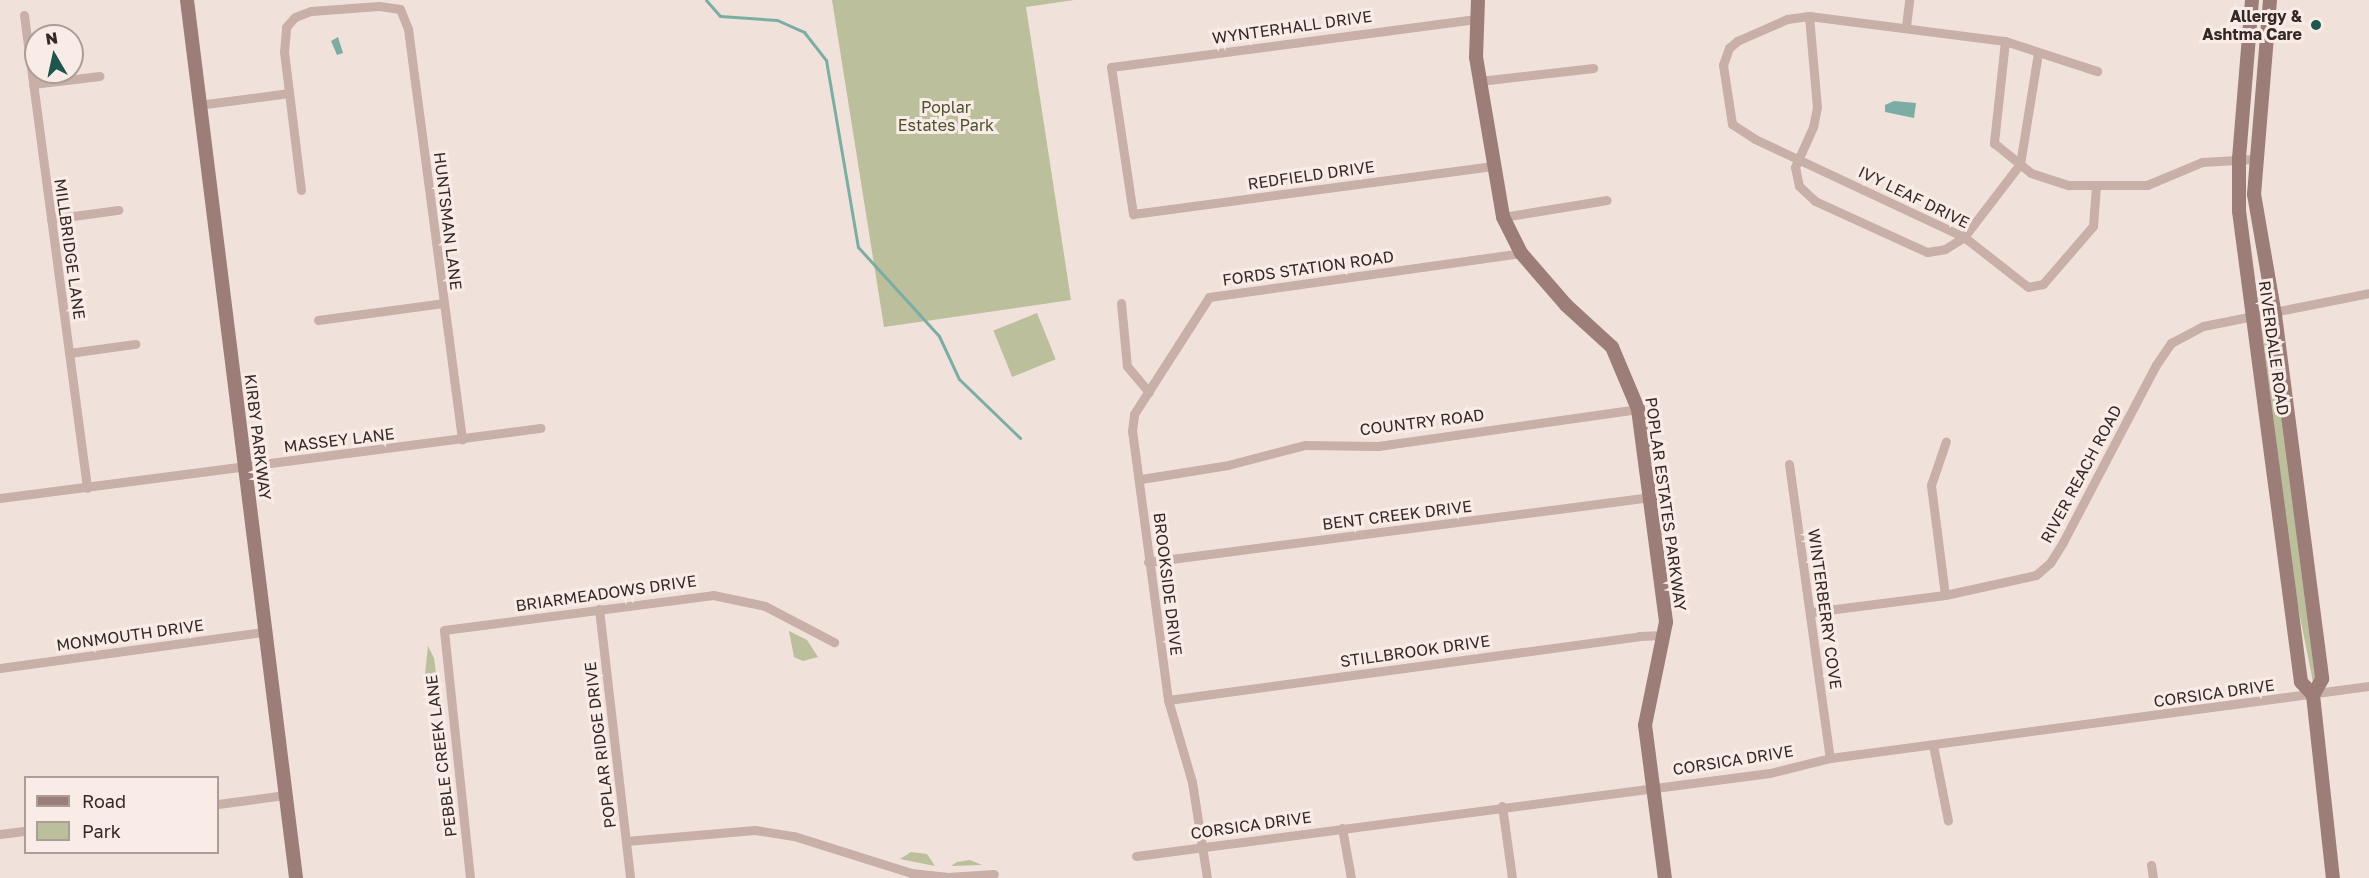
<!DOCTYPE html>
<style>
body{margin:0}
#map{position:relative;width:2369px;height:878px;overflow:hidden;background:#f1e1db;font-family:"Golos Text",sans-serif}
div>[style]{position:absolute}
[style*='--x']{left:calc(var(--x)*1px);top:calc(var(--y)*1px);width:calc(var(--w)*1px);rotate:calc(var(--a)*1deg)}
.green>*{inset:0;background:#bbbf9b;transform-origin:0 0}
.water>*{inset:0;background:#7bada4}
.stream>*{height:3px;margin:-1.5px;padding:0 1.5px;transform-origin:1.5px;border-radius:1.5px;background:#7bada4}
.street>*{height:9px;margin:-4.5px;padding:0 4.5px;transform-origin:4.5px;border-radius:4.5px;background:#c8afa7}
.secondary>*{height:14px;margin:-7px;padding:0 7px;transform-origin:7px;border-radius:7px;background:#9c7d78}
.dots>*{width:16px;height:16px;translate:-50% -50%;box-sizing:border-box;border:3px solid #f9ece7;border-radius:50%}
span{translate:-50% -50%;white-space:nowrap;text-align:center;line-height:1.15;-webkit-text-stroke:6px #f9ece7;paint-order:stroke}
.poi-label{font-size:16px;color:#352927;font-weight:700}
.right{translate:-100% -50%;text-align:right}
.street-label{font-size:16px;color:#352927}
.park-label{font-size:16px;color:#4d522c}
.legend{position:absolute;left:24px;top:776px;width:195px;height:78px;box-sizing:border-box;background:#f9ece7;border:2px solid #ab9e9a;margin:0;padding:8px 10px;list-style:none;font-size:18px;color:#352927}
.legend li{display:flex;align-items:center;gap:12px;height:30px}
.legend b{width:30px;border:2px solid #ab9e9a}
.north{position:absolute;left:24px;top:24px;width:60px;height:60px;box-sizing:border-box;background:#f9ece7;border:2px solid #ab9e9a;border-radius:50%;rotate:351deg;font-size:16px;font-weight:700;line-height:24px;text-align:center;color:#352927}
.north::after{content:'';display:block;margin:auto;width:21px;height:27px;background:#1e554c;clip-path:polygon(50% 0,100% 100%,50% 72%,0 100%)}
</style>
<div id="map">
<div class="green">
<div style="clip-path:polygon(832px 0,1074px 0,1026px 7px,1071px 300px,884px 327px)"></div>
<div style="left:1037px;top:313px;width:50px;height:47px;rotate:68deg"></div>
<div style="clip-path:polygon(2262px 329px,2266px 331px,2272px 372px,2279px 390px,2317px 678px,2313px 682px,2294px 587px)"></div>
<div style="clip-path:polygon(789px 631px,807px 640px,818px 657px,803px 661px,794px 657px)"></div>
<div style="clip-path:polygon(428px 646px,434px 658px,437px 682px,425px 674px)"></div>
<div style="clip-path:polygon(911px 852px,927px 854px,935px 866px,900px 859px)"></div>
<div style="clip-path:polygon(970px 860px,982px 865px,951px 866px,957px 862px)"></div>
</div>
<div class="water">
<div style="clip-path:polygon(338px 37px,343px 53px,337px 55px,331px 41px)"></div>
<div style="clip-path:polygon(1894px 101px,1916px 103px,1914px 118px,1885px 112px,1885px 105px)"></div>
</div>
<div class="stream">
<div style="--x:706;--y:0;--w:21;--a:49"></div>
<div style="--x:720;--y:16;--w:57;--a:4"></div>
<div style="--x:777;--y:20;--w:30;--a:24"></div>
<div style="--x:804;--y:32;--w:36;--a:52"></div>
<div style="--x:826;--y:60;--w:190;--a:80.3"></div>
<div style="--x:858;--y:247;--w:120;--a:47.7"></div>
<div style="--x:939;--y:336;--w:47;--a:65.1"></div>
<div style="--x:959;--y:379;--w:85;--a:44"></div>
</div>
<div class="street">
<div style="--x:24;--y:15;--w:477;--a:82.4"></div>
<div style="--x:1809;--y:16;--w:91;--a:85"></div>
<div style="--x:1817;--y:107;--w:20;--a:101"></div>
<div style="--x:1813;--y:127;--w:44;--a:114.2"></div>
<div style="--x:1795;--y:167;--w:19;--a:78"></div>
<div style="--x:1799;--y:186;--w:22;--a:43"></div>
<div style="--x:1815;--y:201;--w:123;--a:24.5"></div>
<div style="--x:1927;--y:252;--w:18;--a:-9"></div>
<div style="--x:1945;--y:249;--w:22;--a:-32"></div>
<div style="--x:1964;--y:237;--w:92;--a:-52.5"></div>
<div style="--x:2020;--y:164;--w:112;--a:-80.8"></div>
<div style="--x:1476;--y:19;--w:368;--a:172.5"></div>
<div style="--x:1111;--y:67;--w:149;--a:81.5"></div>
<div style="--x:1133;--y:214;--w:363;--a:-7.6"></div>
<div style="--x:1906;--y:26;--w:26;--a:-83"></div>
<div style="--x:2005;--y:41;--w:103;--a:96.2"></div>
<div style="--x:1994;--y:143;--w:48;--a:39"></div>
<div style="--x:2031;--y:173;--w:40;--a:18"></div>
<div style="--x:2069;--y:185;--w:78;--a:0"></div>
<div style="--x:2147;--y:185;--w:60;--a:-22.7"></div>
<div style="--x:2202;--y:162;--w:52;--a:-3.3"></div>
<div style="--x:1479;--y:81;--w:115;--a:-6.5"></div>
<div style="--x:33;--y:84;--w:67;--a:-6.8"></div>
<div style="--x:198;--y:105;--w:92;--a:-7.5"></div>
<div style="--x:2096;--y:186;--w:40;--a:94.3"></div>
<div style="--x:2093;--y:226;--w:77;--a:130.8"></div>
<div style="--x:2043;--y:284;--w:15;--a:169"></div>
<div style="--x:2028;--y:287;--w:81;--a:-142"></div>
<div style="--x:1964;--y:237;--w:231;--a:-154.9"></div>
<div style="--x:1755;--y:139;--w:27;--a:-147"></div>
<div style="--x:1732;--y:124;--w:60;--a:-98.7"></div>
<div style="--x:1723;--y:65;--w:18;--a:-71"></div>
<div style="--x:1729;--y:48;--w:11;--a:-41"></div>
<div style="--x:1737;--y:41;--w:55;--a:-23.7"></div>
<div style="--x:1787;--y:19;--w:22;--a:-8"></div>
<div style="--x:1809;--y:16;--w:198;--a:7.3"></div>
<div style="--x:2005;--y:41;--w:97;--a:18.1"></div>
<div style="--x:301;--y:190;--w:139;--a:-97"></div>
<div style="--x:284;--y:52;--w:25;--a:-85"></div>
<div style="--x:286;--y:27;--w:13;--a:-48"></div>
<div style="--x:295;--y:17;--w:17;--a:-21"></div>
<div style="--x:311;--y:11;--w:68;--a:-4.2"></div>
<div style="--x:379;--y:6;--w:21;--a:8"></div>
<div style="--x:400;--y:9;--w:22;--a:68"></div>
<div style="--x:408;--y:29;--w:414;--a:82.5"></div>
<div style="--x:1503;--y:217;--w:105;--a:-9.3"></div>
<div style="--x:51;--y:219;--w:68;--a:-7.7"></div>
<div style="--x:1121;--y:303;--w:63;--a:84.6"></div>
<div style="--x:1127;--y:366;--w:34;--a:50"></div>
<div style="--x:318;--y:320;--w:126;--a:-7.7"></div>
<div style="--x:69;--y:353;--w:67;--a:-7.8"></div>
<div style="--x:1789;--y:464;--w:297;--a:82.1"></div>
<div style="--x:1141;--y:479;--w:88;--a:-9.1"></div>
<div style="--x:1228;--y:465;--w:80;--a:-14.6"></div>
<div style="--x:1305;--y:445;--w:73;--a:0.8"></div>
<div style="--x:1378;--y:446;--w:263;--a:-8.1"></div>
<div style="--x:0;--y:498;--w:545;--a:-7.39"></div>
<div style="--x:1148;--y:562;--w:507;--a:-7.36"></div>
<div style="--x:1945;--y:595;--w:111;--a:-97.3"></div>
<div style="--x:1931;--y:485;--w:46;--a:-71.2"></div>
<div style="--x:599;--y:609;--w:271;--a:83.4"></div>
<div style="--x:1812;--y:612;--w:134;--a:-7.3"></div>
<div style="--x:1945;--y:595;--w:93;--a:-12.4"></div>
<div style="--x:2036;--y:575;--w:18;--a:-41"></div>
<div style="--x:2050;--y:563;--w:25;--a:-58"></div>
<div style="--x:2063;--y:542;--w:200;--a:-62.3"></div>
<div style="--x:2156;--y:365;--w:27;--a:-56"></div>
<div style="--x:2171;--y:343;--w:36;--a:-28"></div>
<div style="--x:2203;--y:326;--w:169;--a:-11.2"></div>
<div style="--x:0;--y:668;--w:266;--a:-7.8"></div>
<div style="--x:1168;--y:700;--w:475;--a:-7.7"></div>
<div style="--x:1639;--y:636;--w:26;--a:-2"></div>
<div style="--x:1933;--y:745;--w:77;--a:78.8"></div>
<div style="--x:218;--y:804;--w:68;--a:-7.7"></div>
<div style="--x:1502;--y:806;--w:73;--a:82.1"></div>
<div style="--x:1342;--y:828;--w:51;--a:79.8"></div>
<div style="--x:0;--y:834;--w:26;--a:-7"></div>
<div style="--x:626;--y:841;--w:129;--a:-4.9"></div>
<div style="--x:755;--y:830;--w:39;--a:9"></div>
<div style="--x:794;--y:836;--w:123;--a:17.5"></div>
<div style="--x:911;--y:873;--w:37;--a:6"></div>
<div style="--x:948;--y:877;--w:46;--a:-3.7"></div>
<div style="--x:1136;--y:856;--w:639;--a:-7.46"></div>
<div style="--x:1770;--y:773;--w:62;--a:-14"></div>
<div style="--x:1830;--y:758;--w:544;--a:-7.61"></div>
<div style="--x:2151;--y:865;--w:13;--a:81"></div>
<div style="--x:470;--y:878;--w:249;--a:-96"></div>
<div style="--x:444;--y:630;--w:271;--a:-7.4"></div>
<div style="--x:713;--y:595;--w:53;--a:11.9"></div>
<div style="--x:765;--y:606;--w:78;--a:27.6"></div>
<div style="--x:1207;--y:878;--w:97;--a:-98.9"></div>
<div style="--x:1192;--y:782;--w:85;--a:-106.3"></div>
<div style="--x:1168;--y:700;--w:271;--a:-97.6"></div>
<div style="--x:1132;--y:431;--w:17;--a:-83"></div>
<div style="--x:1134;--y:414;--w:139;--a:-57.3"></div>
<div style="--x:1209;--y:297;--w:315;--a:-8"></div>
</div>
<div class="secondary">
<div style="--x:187;--y:0;--w:885;--a:82.92"></div>
<div style="--x:1478;--y:0;--w:57;--a:92"></div>
<div style="--x:1476;--y:57;--w:162;--a:80.4"></div>
<div style="--x:1503;--y:217;--w:40;--a:63.4"></div>
<div style="--x:1521;--y:253;--w:69;--a:49.1"></div>
<div style="--x:1566;--y:305;--w:62;--a:42.4"></div>
<div style="--x:1612;--y:347;--w:67;--a:67.2"></div>
<div style="--x:1638;--y:409;--w:215;--a:82.5"></div>
<div style="--x:1666;--y:622;--w:105;--a:101.5"></div>
<div style="--x:1645;--y:725;--w:154;--a:82.6"></div>
<div style="--x:2252;--y:0;--w:159;--a:94.7"></div>
<div style="--x:2239;--y:158;--w:53;--a:90"></div>
<div style="--x:2239;--y:211;--w:475;--a:82.5"></div>
<div style="--x:2301;--y:682;--w:18;--a:47"></div>
<div style="--x:2270;--y:0;--w:195;--a:94.7"></div>
<div style="--x:2254;--y:194;--w:123;--a:80.2"></div>
<div style="--x:2275;--y:315;--w:367;--a:82.6"></div>
<div style="--x:2322;--y:679;--w:18;--a:119"></div>
<div style="--x:2313;--y:695;--w:184;--a:83.8"></div>
</div>
<div class="dots">
<div style="left:2316px;top:25px;background:#1e554c"></div>
</div>
<div class="poi-label">
<span class="right" style="left:2302px;top:25px">Allergy &amp;<br>Ashtma Care</span>
</div>
<div class="street-label">
<span style="left:1292px;top:27px;rotate:-8deg">WYNTERHALL DRIVE</span>
<span style="left:1311px;top:175px;rotate:-8deg">REDFIELD DRIVE</span>
<span style="left:1914px;top:197px;rotate:26deg">IVY LEAF DRIVE</span>
<span style="left:448px;top:221px;rotate:83deg">HUNTSMAN LANE</span>
<span style="left:70px;top:249px;rotate:82deg">MILLBRIDGE LANE</span>
<span style="left:1308px;top:268px;rotate:-8deg">FORDS STATION ROAD</span>
<span style="left:2274px;top:348px;rotate:82deg">RIVERDALE ROAD</span>
<span style="left:1422px;top:422px;rotate:-7deg">COUNTRY ROAD</span>
<span style="left:258px;top:437px;rotate:83deg">KIRBY PARKWAY</span>
<span style="left:339px;top:440px;rotate:-7deg">MASSEY LANE</span>
<span style="left:2081px;top:474px;rotate:-62deg">RIVER REACH ROAD</span>
<span style="left:1666px;top:504px;rotate:82deg">POPLAR ESTATES PARKWAY</span>
<span style="left:1397px;top:515px;rotate:-7deg">BENT CREEK DRIVE</span>
<span style="left:1168px;top:584px;rotate:83deg">BROOKSIDE DRIVE</span>
<span style="left:606px;top:593px;rotate:-8deg">BRIARMEADOWS DRIVE</span>
<span style="left:1825px;top:609px;rotate:82deg">WINTERBERRY COVE</span>
<span style="left:130px;top:635px;rotate:-8deg">MONMOUTH DRIVE</span>
<span style="left:1415px;top:651px;rotate:-8deg">STILLBROOK DRIVE</span>
<span style="left:2214px;top:693px;rotate:-8deg">CORSICA DRIVE</span>
<span style="left:600px;top:745px;rotate:-97deg">POPLAR RIDGE DRIVE</span>
<span style="left:441px;top:756px;rotate:-97deg">PEBBLE CREEK LANE</span>
<span style="left:1733px;top:760px;rotate:-9deg">CORSICA DRIVE</span>
<span style="left:1251px;top:825px;rotate:-8deg">CORSICA DRIVE</span>
</div>
<div class="park-label">
<span style="left:946px;top:116px">Poplar<br>Estates Park</span>
</div>
<ul class="legend">
<li><b style="height:8px;background:#9c7d78"></b>Road</li>
<li><b style="height:16px;background:#bbbf9b"></b>Park</li>
</ul>
<div class="north">N</div>
</div>
